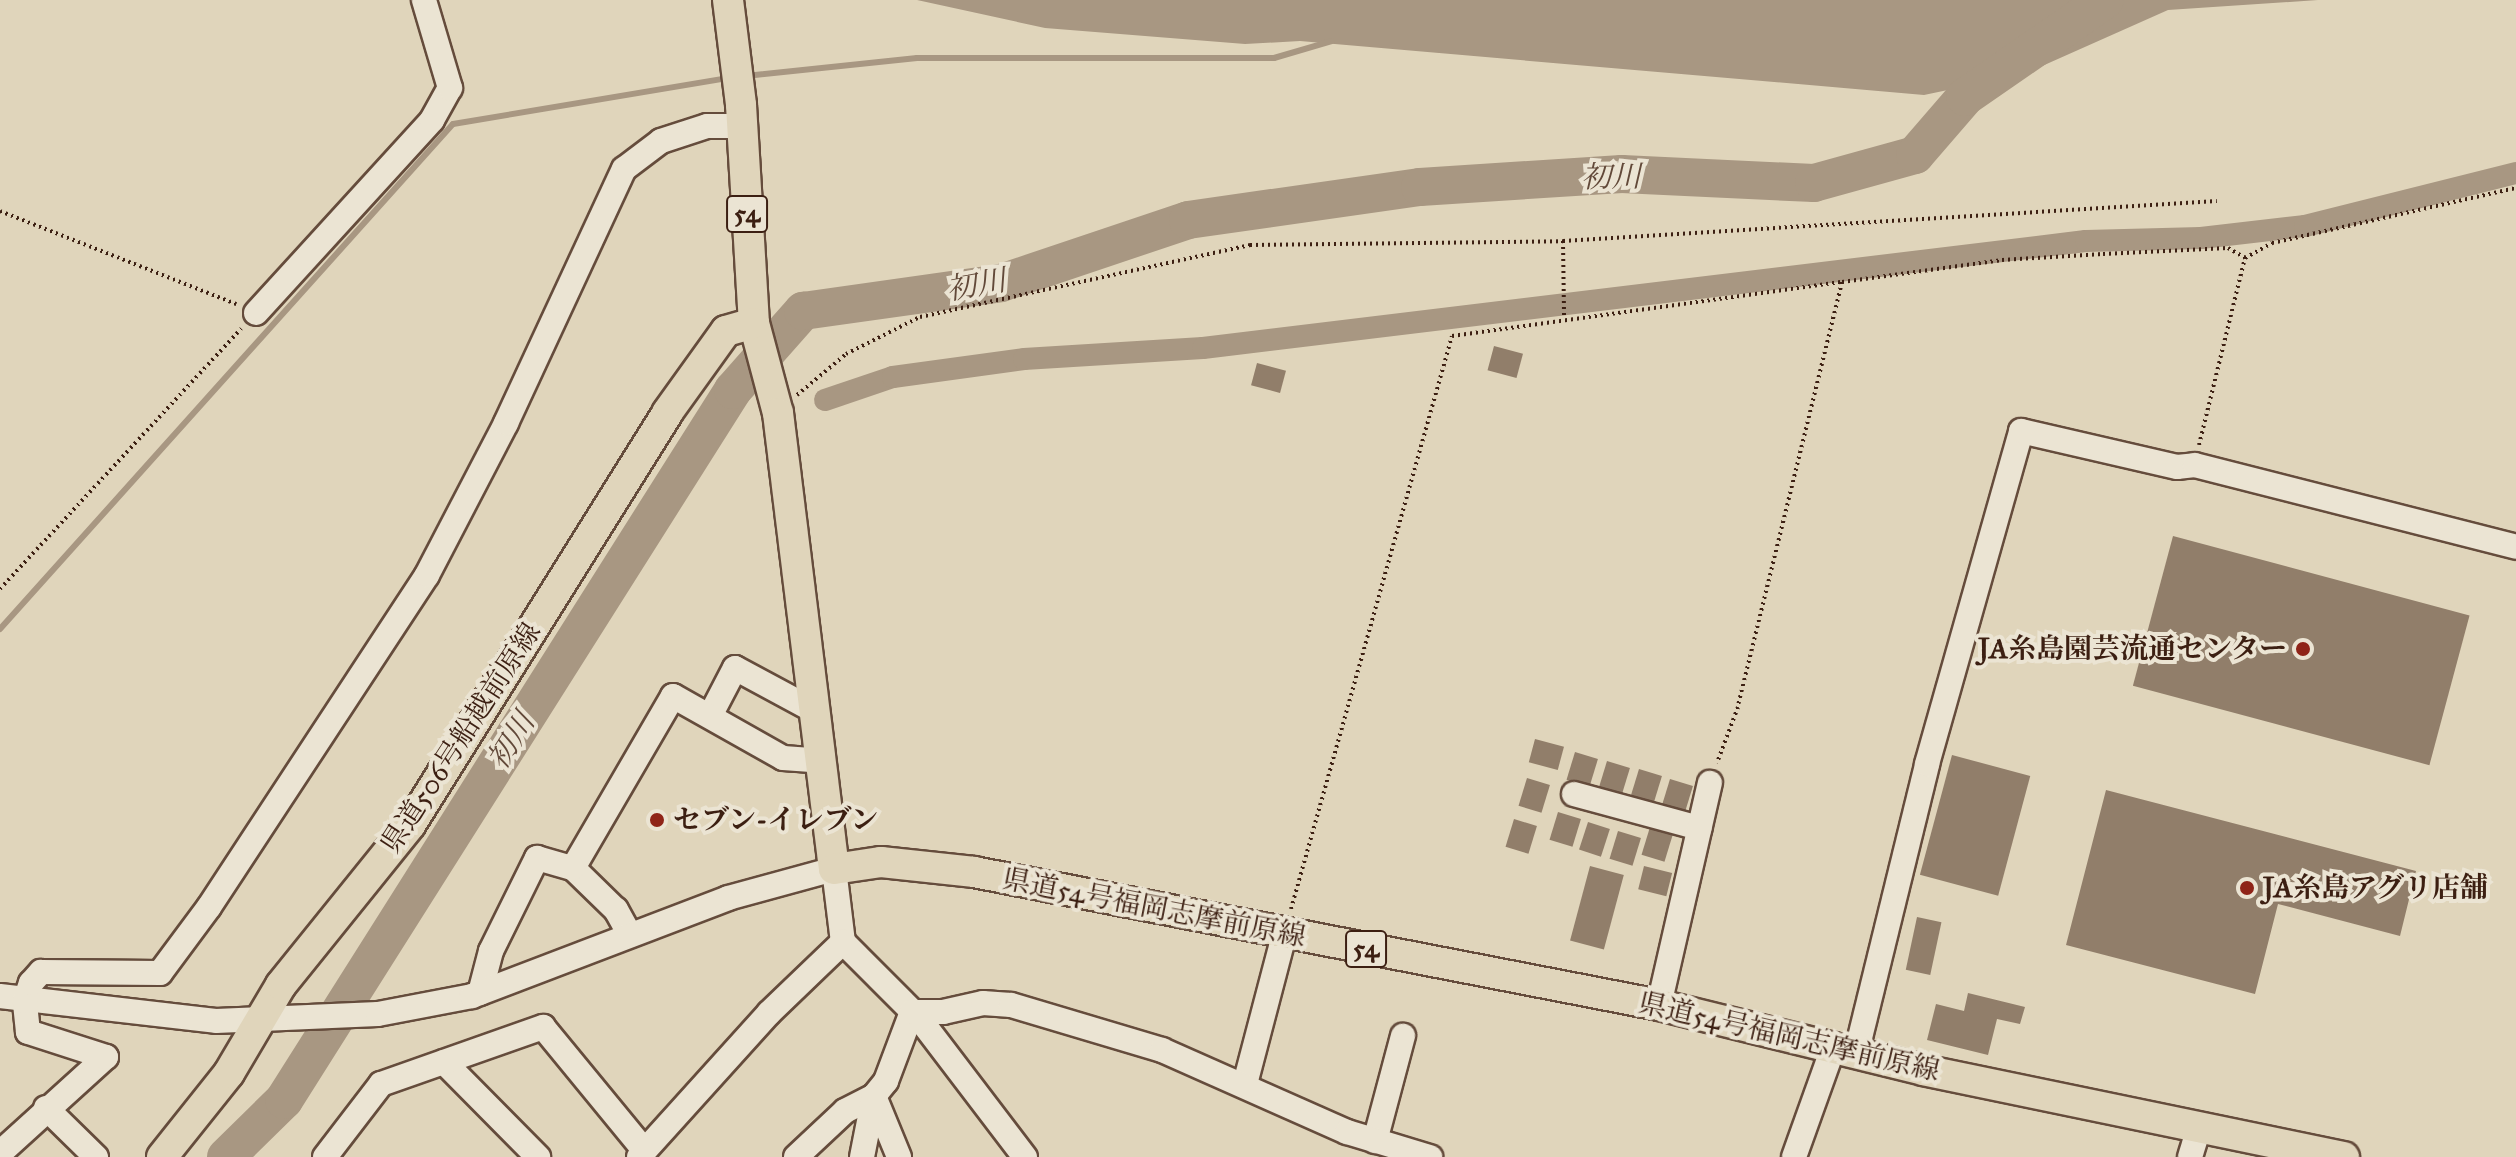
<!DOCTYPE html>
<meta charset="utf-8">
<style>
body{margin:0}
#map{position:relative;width:2516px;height:1157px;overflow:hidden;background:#e0d5bb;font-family:"IM FELL Great Primer","Noto Serif JP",serif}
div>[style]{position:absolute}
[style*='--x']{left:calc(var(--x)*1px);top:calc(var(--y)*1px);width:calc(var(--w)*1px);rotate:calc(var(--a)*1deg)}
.water>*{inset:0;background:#a89782}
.stream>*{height:6px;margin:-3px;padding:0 3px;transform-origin:3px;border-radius:3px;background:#a89782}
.canal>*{height:22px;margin:-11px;padding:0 11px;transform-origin:11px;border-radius:11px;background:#a89782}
.river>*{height:38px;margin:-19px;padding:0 19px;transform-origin:19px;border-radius:19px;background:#a89782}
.building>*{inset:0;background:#917e6a;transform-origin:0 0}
.path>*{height:4px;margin-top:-2px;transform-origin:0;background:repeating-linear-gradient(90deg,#3c1f12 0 2px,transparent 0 6px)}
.roads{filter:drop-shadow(2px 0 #654c3c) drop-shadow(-2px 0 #654c3c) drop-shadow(0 2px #654c3c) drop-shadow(0 -2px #654c3c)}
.minor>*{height:24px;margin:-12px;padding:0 12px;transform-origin:12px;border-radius:12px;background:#ebe4d3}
.major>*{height:30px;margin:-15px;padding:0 15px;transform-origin:15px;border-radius:15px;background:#e0d5bb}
.dots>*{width:22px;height:22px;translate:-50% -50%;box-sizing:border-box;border:4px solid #ebe4d3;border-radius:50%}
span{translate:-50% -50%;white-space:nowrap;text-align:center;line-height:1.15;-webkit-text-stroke:8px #ebe4d3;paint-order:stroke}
.shield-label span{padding:2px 6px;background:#ebe4d3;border:2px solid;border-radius:6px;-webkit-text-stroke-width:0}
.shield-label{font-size:26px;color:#3c1f12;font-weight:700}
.poi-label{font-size:28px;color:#3c1f12;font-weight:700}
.right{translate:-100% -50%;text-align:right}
.left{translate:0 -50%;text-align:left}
.street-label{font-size:28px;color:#3c1f12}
.water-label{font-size:30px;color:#624939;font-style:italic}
</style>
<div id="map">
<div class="water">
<div style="clip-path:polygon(917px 0,2318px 0,2168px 10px,2024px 74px,1924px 95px,1300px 41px,1245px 44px,1045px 28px)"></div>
</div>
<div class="stream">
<div style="--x:746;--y:76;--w:172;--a:-6"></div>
<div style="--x:917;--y:58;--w:357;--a:0"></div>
<div style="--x:1274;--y:58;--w:60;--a:-16.3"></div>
<div style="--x:0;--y:629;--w:678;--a:-48.11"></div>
<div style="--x:453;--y:124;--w:278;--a:-9.5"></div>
</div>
<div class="canal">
<div style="--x:825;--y:400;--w:72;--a:-18.7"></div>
<div style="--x:893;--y:377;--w:132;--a:-7.8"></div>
<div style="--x:1024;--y:359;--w:179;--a:-3.5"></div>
<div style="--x:1203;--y:348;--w:889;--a:-6.91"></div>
<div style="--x:2086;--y:241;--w:115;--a:-1.5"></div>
<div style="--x:2201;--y:238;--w:105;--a:-6.6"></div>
<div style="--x:2305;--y:226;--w:218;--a:-14.1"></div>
</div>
<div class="river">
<div style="--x:226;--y:1157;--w:81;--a:-44.5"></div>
<div style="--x:284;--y:1100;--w:840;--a:-57.69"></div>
<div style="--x:733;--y:390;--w:106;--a:-48.5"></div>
<div style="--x:803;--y:311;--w:200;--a:-8"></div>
<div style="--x:1001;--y:283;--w:197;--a:-18.6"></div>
<div style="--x:1188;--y:220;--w:234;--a:-8.1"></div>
<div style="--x:1420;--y:187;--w:202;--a:-3.7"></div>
<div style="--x:1622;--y:174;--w:192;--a:2.7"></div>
<div style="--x:1814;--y:183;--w:105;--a:-15.5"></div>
<div style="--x:1915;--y:155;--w:77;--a:-49.2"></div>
<div style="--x:1965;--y:97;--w:170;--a:-34.7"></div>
</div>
<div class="building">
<div style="left:1494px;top:346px;width:30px;height:25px;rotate:15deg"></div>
<div style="left:1257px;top:363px;width:30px;height:23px;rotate:15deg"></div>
<div style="left:2173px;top:536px;width:307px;height:155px;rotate:15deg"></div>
<div style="left:1535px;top:739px;width:30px;height:24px;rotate:15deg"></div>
<div style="left:1575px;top:752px;width:24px;height:29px;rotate:17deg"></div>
<div style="left:1952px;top:755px;width:81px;height:124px;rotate:15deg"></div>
<div style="left:1607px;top:761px;width:24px;height:29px;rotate:17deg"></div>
<div style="left:1639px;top:769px;width:24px;height:29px;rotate:17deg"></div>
<div style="left:1527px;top:778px;width:24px;height:29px;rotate:17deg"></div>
<div style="left:1670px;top:779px;width:24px;height:29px;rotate:17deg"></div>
<div style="clip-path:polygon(2106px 790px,2416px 871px,2400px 936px,2278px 904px,2255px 994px,2066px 945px)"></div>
<div style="left:1558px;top:812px;width:24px;height:29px;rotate:17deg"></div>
<div style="left:1514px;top:819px;width:24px;height:29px;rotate:17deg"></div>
<div style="left:1588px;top:822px;width:23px;height:29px;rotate:18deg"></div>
<div style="left:1650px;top:827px;width:24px;height:29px;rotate:17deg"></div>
<div style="left:1618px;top:831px;width:24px;height:29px;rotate:17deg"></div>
<div style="left:1590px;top:866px;width:35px;height:77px;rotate:15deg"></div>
<div style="left:1644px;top:866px;width:29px;height:24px;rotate:14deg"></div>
<div style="left:1917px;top:917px;width:25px;height:54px;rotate:12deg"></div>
<div style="clip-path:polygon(1968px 993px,2025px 1007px,2020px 1024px,1997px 1019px,1988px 1055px,1927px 1040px,1936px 1004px,1964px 1011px)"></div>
</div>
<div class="path">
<div style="--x:0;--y:211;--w:254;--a:21.5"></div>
<div style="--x:1563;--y:241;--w:76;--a:89.2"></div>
<div style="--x:1842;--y:282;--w:162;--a:-7.8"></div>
<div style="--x:2002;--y:260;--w:101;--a:-3.4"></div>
<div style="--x:2103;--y:254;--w:125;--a:-2.7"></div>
<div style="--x:2228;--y:248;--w:20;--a:30"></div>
<div style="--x:797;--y:395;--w:64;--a:-39.9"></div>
<div style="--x:846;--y:354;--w:83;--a:-26.6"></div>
<div style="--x:920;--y:317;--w:338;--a:-12.3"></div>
<div style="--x:1250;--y:245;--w:313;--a:-0.7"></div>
<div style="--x:1563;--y:241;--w:655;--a:-3.5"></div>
<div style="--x:2199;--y:445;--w:193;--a:-76.2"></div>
<div style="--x:2245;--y:258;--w:31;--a:-29"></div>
<div style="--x:2272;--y:243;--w:250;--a:-12.7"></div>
<div style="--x:0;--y:589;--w:355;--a:-47.2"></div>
<div style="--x:1291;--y:909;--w:595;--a:-74.31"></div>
<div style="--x:1452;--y:336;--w:394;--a:-7.9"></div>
<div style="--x:1842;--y:282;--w:438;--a:103.8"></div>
<div style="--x:1738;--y:707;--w:60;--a:110.6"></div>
</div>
<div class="roads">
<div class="minor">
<div style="--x:256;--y:313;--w:261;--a:-47.6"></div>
<div style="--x:432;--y:120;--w:37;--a:-61"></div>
<div style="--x:450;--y:88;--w:92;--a:-106.5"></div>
<div style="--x:710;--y:716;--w:54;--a:-62.5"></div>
<div style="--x:735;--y:668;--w:91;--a:28.3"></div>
<div style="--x:1574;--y:794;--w:130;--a:15.2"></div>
<div style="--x:630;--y:935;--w:29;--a:-119"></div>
<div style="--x:616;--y:910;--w:60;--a:-135.7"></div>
<div style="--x:573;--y:868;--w:199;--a:-59.8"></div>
<div style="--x:673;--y:696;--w:126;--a:29.4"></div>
<div style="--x:783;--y:758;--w:39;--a:4"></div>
<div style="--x:480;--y:993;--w:43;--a:-75.3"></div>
<div style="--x:491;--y:951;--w:104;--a:-63.7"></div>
<div style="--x:537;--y:858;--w:37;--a:16"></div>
<div style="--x:0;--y:996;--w:217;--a:6.6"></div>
<div style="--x:216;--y:1021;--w:162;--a:-2.5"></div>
<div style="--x:378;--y:1014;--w:96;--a:-10.8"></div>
<div style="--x:472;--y:996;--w:274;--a:-20.9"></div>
<div style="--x:728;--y:898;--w:110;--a:-15.3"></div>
<div style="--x:834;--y:869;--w:74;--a:83"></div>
<div style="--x:843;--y:942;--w:107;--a:45"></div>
<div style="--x:919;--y:1018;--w:175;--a:52.7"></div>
<div style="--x:1659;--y:1005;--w:228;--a:-77.1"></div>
<div style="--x:1857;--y:1050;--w:294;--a:-76.2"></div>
<div style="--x:1927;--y:764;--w:346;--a:-74.2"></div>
<div style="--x:2021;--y:431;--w:160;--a:13"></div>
<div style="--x:2177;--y:467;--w:18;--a:-6"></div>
<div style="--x:2195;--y:465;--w:331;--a:14.3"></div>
<div style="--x:444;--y:1062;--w:134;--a:45.3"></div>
<div style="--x:1245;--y:1084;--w:154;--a:-75.3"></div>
<div style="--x:874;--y:1096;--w:66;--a:67.7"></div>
<div style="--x:46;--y:1108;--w:70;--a:44.4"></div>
<div style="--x:1375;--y:1141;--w:109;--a:-75.1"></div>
<div style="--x:0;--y:1153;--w:143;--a:-42.2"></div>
<div style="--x:106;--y:1057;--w:82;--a:-162.2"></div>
<div style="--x:28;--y:1032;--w:31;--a:-96"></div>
<div style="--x:25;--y:1001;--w:19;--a:-72"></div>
<div style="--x:31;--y:983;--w:15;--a:-48"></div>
<div style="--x:41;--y:972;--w:119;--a:0.5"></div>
<div style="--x:160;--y:973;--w:82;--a:-53.4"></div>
<div style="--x:209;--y:907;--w:397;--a:-56.7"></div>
<div style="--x:427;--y:575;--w:171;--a:-62.5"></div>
<div style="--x:506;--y:423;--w:280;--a:-65.1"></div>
<div style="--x:624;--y:169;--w:46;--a:-37.1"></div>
<div style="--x:661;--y:141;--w:48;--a:-18.1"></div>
<div style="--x:707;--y:126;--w:35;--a:0"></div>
<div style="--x:325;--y:1157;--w:92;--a:-52.5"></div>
<div style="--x:381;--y:1084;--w:172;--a:-19.4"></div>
<div style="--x:543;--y:1027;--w:159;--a:50.6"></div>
<div style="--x:639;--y:1157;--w:194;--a:-47.9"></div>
<div style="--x:769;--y:1013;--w:103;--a:-43.8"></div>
<div style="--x:796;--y:1157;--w:67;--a:-43.2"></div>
<div style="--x:845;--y:1111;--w:33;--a:-27"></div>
<div style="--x:874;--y:1096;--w:19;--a:-51"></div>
<div style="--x:886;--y:1081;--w:74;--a:-69.4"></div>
<div style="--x:912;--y:1012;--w:31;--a:0"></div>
<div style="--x:943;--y:1012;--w:41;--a:-12.7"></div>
<div style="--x:983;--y:1003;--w:28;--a:4"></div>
<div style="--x:1011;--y:1005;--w:158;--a:16.6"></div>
<div style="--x:1162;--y:1050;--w:202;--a:23.9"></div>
<div style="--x:1347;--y:1132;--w:87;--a:16.8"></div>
<div style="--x:862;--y:1157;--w:62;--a:-78.9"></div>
<div style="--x:1794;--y:1157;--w:119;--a:-70.3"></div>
<div style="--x:2190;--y:1157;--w:31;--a:-73"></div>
</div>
<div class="major">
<div style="--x:728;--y:0;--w:106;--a:82.9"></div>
<div style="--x:741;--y:105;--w:218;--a:86.6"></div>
<div style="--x:754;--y:323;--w:93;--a:75.1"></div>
<div style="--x:778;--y:413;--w:459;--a:83"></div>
<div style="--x:834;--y:869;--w:48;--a:-8.5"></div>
<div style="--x:881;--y:862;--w:94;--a:6.1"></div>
<div style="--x:974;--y:872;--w:698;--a:10.99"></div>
<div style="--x:1659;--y:1005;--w:272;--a:13.8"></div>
<div style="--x:1923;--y:1070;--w:430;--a:11.7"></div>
<div style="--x:162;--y:1157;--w:107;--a:-51.4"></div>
<div style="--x:229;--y:1073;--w:102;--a:-59.4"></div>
<div style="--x:281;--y:985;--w:206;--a:-51.1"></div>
<div style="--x:410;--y:825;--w:486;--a:-58"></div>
<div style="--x:667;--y:413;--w:101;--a:-54.3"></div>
<div style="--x:726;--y:331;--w:29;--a:-16"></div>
</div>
</div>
<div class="dots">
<div style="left:2303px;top:649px;background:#8f2418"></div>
<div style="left:657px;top:820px;background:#8f2418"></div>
<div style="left:2247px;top:888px;background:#8f2418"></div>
</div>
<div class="shield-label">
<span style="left:747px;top:214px">54</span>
<span style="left:1366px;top:949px">54</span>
</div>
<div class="poi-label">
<span class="right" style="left:2287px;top:649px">JA糸島園芸流通センター</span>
<span class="left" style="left:673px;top:820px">セブン-イレブン</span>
<span class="left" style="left:2263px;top:888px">JA糸島アグリ店舗</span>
</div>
<div class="street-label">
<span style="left:461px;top:738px;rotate:-57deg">県道506号船越前原線</span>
<span style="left:1154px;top:908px;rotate:11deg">県道54号福岡志摩前原線</span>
<span style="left:1789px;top:1037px;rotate:13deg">県道54号福岡志摩前原線</span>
</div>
<div class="water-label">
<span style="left:1611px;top:177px;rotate:-1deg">初川</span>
<span style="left:976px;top:285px;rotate:-10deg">初川</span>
<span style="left:511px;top:741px;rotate:-58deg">初川</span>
</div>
</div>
